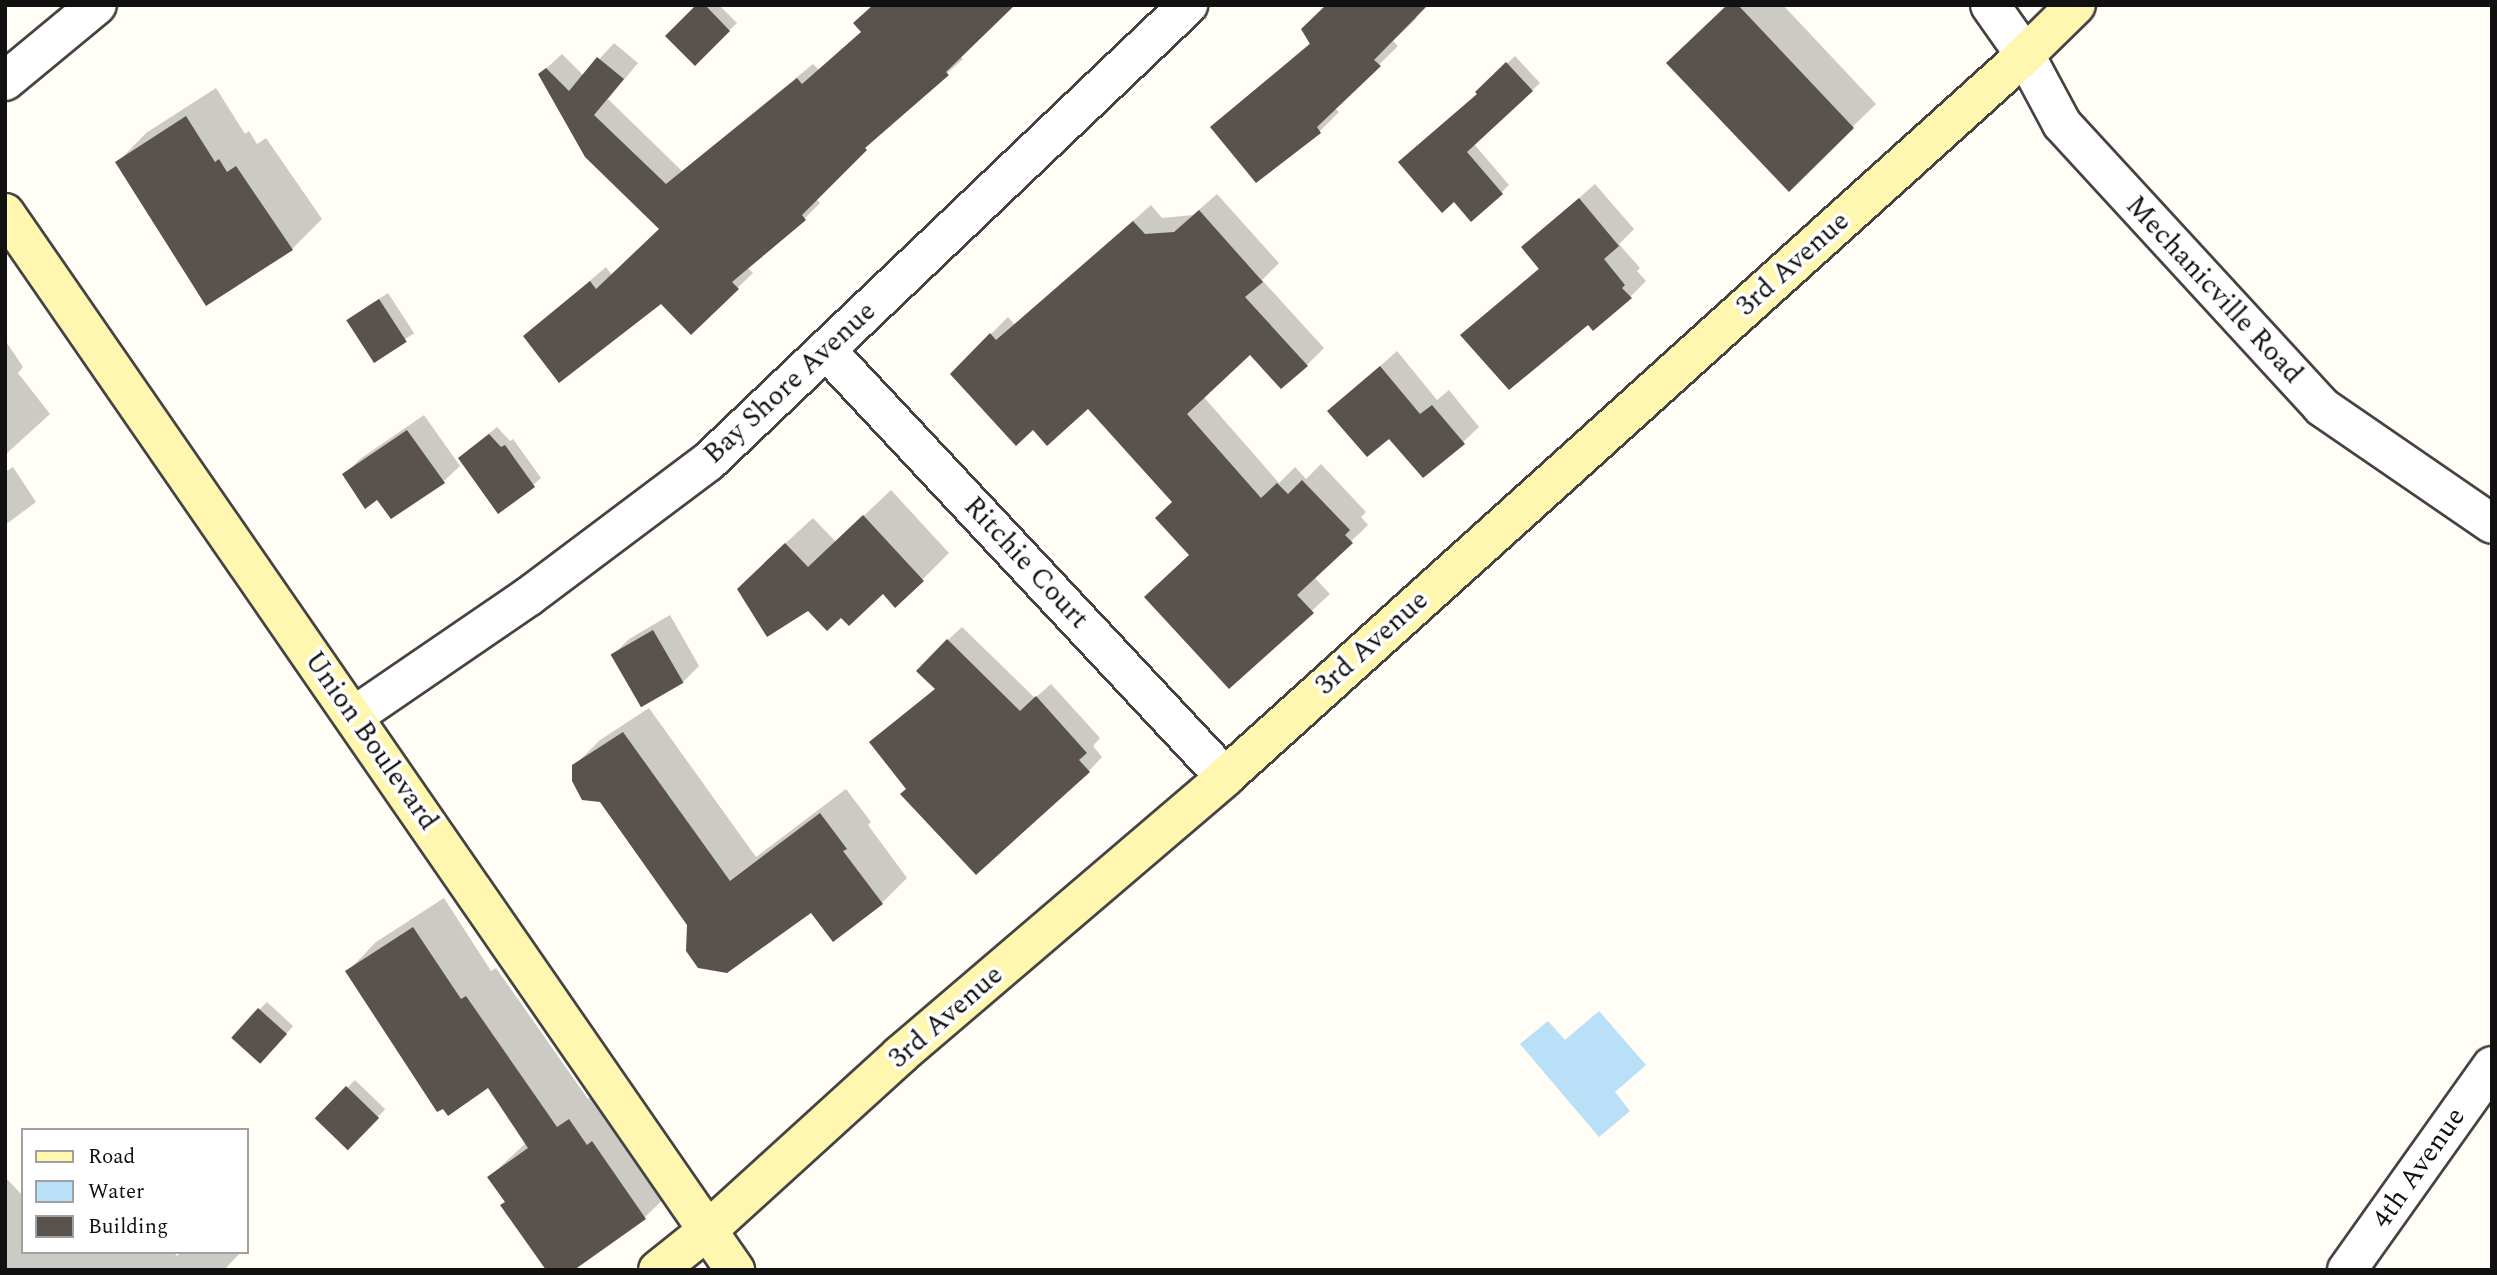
<!DOCTYPE html>
<style>
body{margin:0}
#map{position:relative;width:2497px;height:1275px;overflow:hidden;background:#fffdf5;font-family:Spectral,serif}
div>[style]{position:absolute}
[style*='--x']{left:calc(var(--x)*1px);top:calc(var(--y)*1px);width:calc(var(--w)*1px);rotate:calc(var(--a)*1deg)}
.water>*{inset:0;background:#b9e0f7}
.shadow>*{inset:0;background:#0003;transform-origin:0 0}
.building>*{inset:0;background:#5a524d;transform-origin:0 0}
.roads{filter:drop-shadow(2px 0 #444) drop-shadow(-2px 0 #444) drop-shadow(0 2px #444) drop-shadow(0 -2px #444)}
.minor>*{height:38px;margin:-19px;padding:0 19px;transform-origin:19px;border-radius:19px;background:#fff}
.tertiary>*{height:38px;margin:-19px;padding:0 19px;transform-origin:19px;border-radius:19px;background:#fff}
.secondary>*{height:38px;margin:-19px;padding:0 19px;transform-origin:19px;border-radius:19px;background:#fff6b0}
span{translate:-50% -50%;white-space:nowrap;text-align:center;line-height:1.15;-webkit-text-stroke:7px #fff;paint-order:stroke}
.street-label{font-size:28px;color:#111}
.frame{position:absolute;inset:0;border:7px solid #111;pointer-events:none}
.legend{position:absolute;left:21px;top:1128px;width:228px;height:126px;box-sizing:border-box;background:#fff;border:2px solid #a0a0a0;margin:0;padding:9px 12px;list-style:none;font-size:21px;color:#111}
.legend li{display:flex;align-items:center;gap:14px;height:35px}
.legend b{width:35px;border:2px solid #a0a0a0}
</style>
<div id="map">
<div class="water">
<div style="clip-path:polygon(1599px 1011px,1646px 1065px,1615px 1092px,1630px 1111px,1599px 1137px,1520px 1044px,1548px 1021px,1565px 1040px)"></div>
</div>
<div class="shadow">
<div style="clip-path:polygon(698px 5px,719px 5px,737px 23px,695px 63px)"></div>
<div style="clip-path:polygon(1728px 5px,1783px 5px,1876px 104px,1789px 189px)"></div>
<div style="clip-path:polygon(1415px 16px,1417px 18px,1393px 41px,1398px 46px,1335px 108px,1339px 112px,1320px 131px,1212px 127px,1311px 42px)"></div>
<div style="clip-path:polygon(614px 43px,638px 63px,608px 99px,682px 171px,813px 64px,819px 70px,960px 56px,963px 59px,880px 133px,816px 199px,820px 203px,805px 218px,747px 267px,753px 273px,691px 333px,661px 302px,525px 336px,606px 267px,612px 275px,661px 228px,540px 74px,562px 54px,584px 76px)"></div>
<div style="clip-path:polygon(1515px 56px,1540px 83px,1474px 144px,1509px 185px,1501px 193px,1455px 200px,1477px 92px)"></div>
<div style="clip-path:polygon(216px 88px,245px 134px,249px 131px,257px 144px,266px 138px,322px 219px,292px 249px,207px 304px,117px 163px,146px 133px)"></div>
<div style="clip-path:polygon(1595px 184px,1634px 229px,1619px 244px,1640px 268px,1637px 271px,1646px 281px,1630px 297px,1589px 323px,1463px 335px,1540px 267px,1523px 247px)"></div>
<div style="clip-path:polygon(1217px 194px,1279px 263px,1262px 280px,1324px 348px,1307px 365px,1250px 352px,1203px 396px,1279px 483px,1295px 467px,1306px 479px,1321px 464px,1366px 512px,1361px 517px,1368px 525px,1314px 577px,1330px 594px,1230px 687px,1173px 501px,1088px 406px,1033px 428px,952px 373px,1008px 317px,1015px 325px,1151px 205px,1162px 218px,1193px 215px)"></div>
<div style="left:388px;top:293px;width:48px;height:47px;rotate:57deg"></div>
<div style="clip-path:polygon(5px 340px,23px 367px,18px 373px,50px 414px,5px 455px)"></div>
<div style="clip-path:polygon(1397px 351px,1437px 400px,1449px 390px,1479px 427px,1463px 442px,1389px 436px,1330px 411px)"></div>
<div style="clip-path:polygon(424px 415px,460px 466px,444px 481px,378px 498px,344px 475px,360px 459px)"></div>
<div style="clip-path:polygon(497px 427px,510px 441px,513px 439px,541px 478px,533px 485px,467px 451px)"></div>
<div style="clip-path:polygon(13px 467px,36px 502px,5px 525px,5px 472px)"></div>
<div style="clip-path:polygon(891px 490px,949px 553px,922px 580px,883px 592px,765px 562px,813px 518px,836px 542px)"></div>
<div style="clip-path:polygon(670px 615px,699px 666px,683px 682px,613px 655px,629px 639px)"></div>
<div style="clip-path:polygon(962px 627px,1035px 698px,1051px 684px,1100px 738px,1093px 746px,1102px 757px,1089px 771px,909px 789px,872px 742px,936px 688px,948px 640px)"></div>
<div style="clip-path:polygon(649px 708px,756px 857px,846px 789px,871px 822px,868px 825px,907px 878px,882px 903px,689px 925px,574px 766px,600px 740px)"></div>
<div style="clip-path:polygon(444px 898px,491px 971px,496px 968px,588px 1099px,599px 1091px,675px 1188px,645px 1217px,571px 1270px,506px 1201px,489px 1177px,527px 1142px,488px 1086px,347px 972px,376px 942px)"></div>
<div style="clip-path:polygon(267px 1002px,293px 1026px,274px 1048px,259px 1010px)"></div>
<div style="left:355px;top:1080px;width:42px;height:54px;rotate:44deg"></div>
<div style="clip-path:polygon(6px 1178px,23px 1196px,23px 1252px,173px 1252px,177px 1256px,181px 1252px,241px 1252px,224px 1270px,5px 1270px)"></div>
</div>
<div class="building">
<div style="clip-path:polygon(696px 5px,705px 5px,730px 31px,695px 66px,665px 36px)"></div>
<div style="clip-path:polygon(873px 5px,1015px 5px,946px 72px,949px 75px,865px 148px,867px 150px,802px 215px,806px 220px,732px 282px,739px 289px,691px 335px,661px 304px,559px 383px,523px 336px,590px 281px,596px 289px,659px 229px,585px 157px,538px 74px,546px 68px,569px 91px,597px 57px,624px 79px,594px 115px,666px 184px,797px 78px,802px 84px,861px 32px,853px 23px)"></div>
<div style="clip-path:polygon(1326px 5px,1428px 5px,1374px 60px,1381px 66px,1317px 127px,1321px 133px,1256px 183px,1210px 127px,1310px 44px,1301px 29px)"></div>
<div style="clip-path:polygon(1727px 5px,1738px 5px,1854px 128px,1789px 192px,1666px 63px)"></div>
<div style="clip-path:polygon(1506px 62px,1533px 91px,1467px 152px,1503px 194px,1471px 222px,1454px 202px,1442px 213px,1398px 162px,1477px 94px,1475px 92px)"></div>
<div style="clip-path:polygon(186px 116px,215px 162px,219px 159px,227px 172px,236px 166px,293px 250px,206px 306px,115px 162px)"></div>
<div style="clip-path:polygon(1579px 198px,1619px 246px,1604px 259px,1625px 285px,1622px 288px,1632px 298px,1593px 331px,1588px 325px,1509px 390px,1460px 335px,1539px 269px,1521px 247px)"></div>
<div style="clip-path:polygon(1199px 210px,1263px 282px,1245px 297px,1308px 366px,1281px 389px,1250px 355px,1187px 414px,1261px 498px,1277px 483px,1288px 494px,1302px 480px,1350px 530px,1345px 535px,1353px 543px,1297px 595px,1314px 613px,1229px 689px,1144px 597px,1189px 555px,1155px 518px,1172px 502px,1088px 409px,1047px 446px,1033px 430px,1016px 446px,950px 374px,990px 333px,996px 340px,1133px 221px,1145px 234px,1174px 232px)"></div>
<div style="left:379px;top:299px;width:51px;height:39px;rotate:57deg"></div>
<div style="clip-path:polygon(1380px 366px,1420px 414px,1432px 405px,1465px 444px,1423px 478px,1389px 439px,1367px 457px,1327px 411px)"></div>
<div style="clip-path:polygon(407px 430px,445px 483px,391px 519px,377px 500px,365px 509px,342px 474px)"></div>
<div style="clip-path:polygon(489px 434px,501px 447px,505px 445px,535px 487px,498px 514px,458px 458px)"></div>
<div style="clip-path:polygon(863px 515px,924px 581px,895px 608px,883px 594px,849px 626px,841px 618px,827px 631px,808px 611px,767px 637px,737px 589px,785px 543px,808px 567px)"></div>
<div style="left:653px;top:630px;width:61px;height:49px;rotate:60deg"></div>
<div style="clip-path:polygon(947px 639px,1020px 711px,1036px 696px,1087px 753px,1079px 760px,1090px 772px,976px 875px,900px 794px,906px 789px,869px 742px,935px 689px,916px 671px)"></div>
<div style="clip-path:polygon(623px 732px,730px 881px,820px 813px,847px 849px,843px 851px,883px 904px,833px 942px,811px 913px,727px 973px,698px 968px,686px 951px,687px 925px,600px 802px,582px 800px,572px 781px,572px 765px)"></div>
<div style="clip-path:polygon(413px 927px,461px 999px,466px 996px,557px 1127px,569px 1119px,587px 1145px,592px 1141px,646px 1219px,574px 1270px,546px 1270px,500px 1205px,505px 1202px,487px 1177px,528px 1148px,488px 1088px,448px 1116px,443px 1109px,437px 1112px,345px 971px)"></div>
<div style="left:258px;top:1008px;width:39px;height:40px;rotate:42deg"></div>
<div style="left:346px;top:1086px;width:46px;height:45px;rotate:44deg"></div>
</div>
<div class="roads">
<div class="minor">
<div style="--x:1990;--y:5;--w:61;--a:55"></div>
<div style="--x:5;--y:81;--w:119;--a:-39.6"></div>
<div style="--x:826;--y:350;--w:584;--a:46.94"></div>
<div style="--x:354;--y:716;--w:211;--a:-34.4"></div>
<div style="--x:528;--y:597;--w:225;--a:-36.9"></div>
<div style="--x:708;--y:462;--w:663;--a:-43.59"></div>
</div>
<div class="tertiary">
<div style="--x:2025;--y:55;--w:78;--a:61.8"></div>
<div style="--x:2062;--y:124;--w:384;--a:47.4"></div>
<div style="--x:2322;--y:407;--w:206;--a:34.5"></div>
<div style="--x:2347;--y:1270;--w:250;--a:-54.6"></div>
</div>
<div class="secondary">
<div style="--x:5;--y:213;--w:1285;--a:55.37"></div>
<div style="--x:658;--y:1270;--w:64;--a:-38.7"></div>
<div style="--x:708;--y:1230;--w:260;--a:-42.3"></div>
<div style="--x:900;--y:1055;--w:428;--a:-40.5"></div>
<div style="--x:1225;--y:777;--w:1078;--a:-42.07"></div>
<div style="--x:2025;--y:55;--w:71;--a:-44.4"></div>
</div>
</div>
<div class="street-label">
<span style="left:1793px;top:264px;rotate:-42deg">3rd Avenue</span>
<span style="left:2214px;top:290px;rotate:47deg">Mechanicville Road</span>
<span style="left:790px;top:383px;rotate:-43deg">Bay Shore Avenue</span>
<span style="left:1026px;top:563px;rotate:47deg">Ritchie Court</span>
<span style="left:1372px;top:643px;rotate:-42deg">3rd Avenue</span>
<span style="left:371px;top:741px;rotate:55deg">Union Boulevard</span>
<span style="left:946px;top:1017px;rotate:-41deg">3rd Avenue</span>
<span style="left:2419px;top:1168px;rotate:-55deg">4th Avenue</span>
</div>
<div class="frame"></div>
<ul class="legend">
<li><b style="height:9px;background:#fff6b0"></b>Road</li>
<li><b style="height:19px;background:#b9e0f7"></b>Water</li>
<li><b style="height:19px;background:#5a524d"></b>Building</li>
</ul>
</div>
